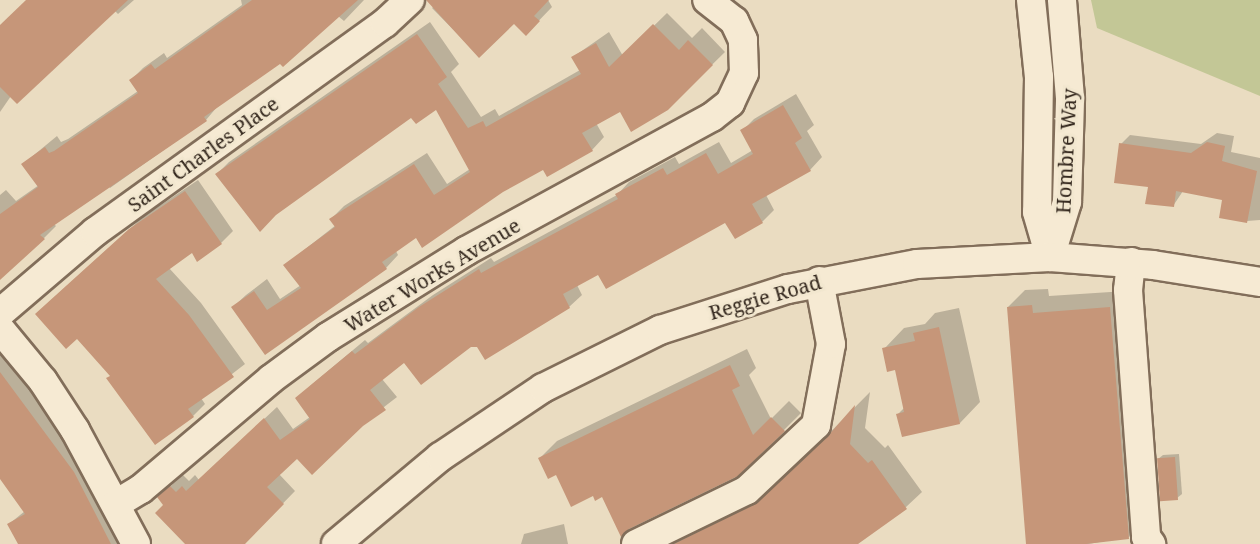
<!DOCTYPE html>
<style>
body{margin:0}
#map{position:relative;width:1260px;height:544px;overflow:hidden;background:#eadcc1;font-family:"Noto Serif",serif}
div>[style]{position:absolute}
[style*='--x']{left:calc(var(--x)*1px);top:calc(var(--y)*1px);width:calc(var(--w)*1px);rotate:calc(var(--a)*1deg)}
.green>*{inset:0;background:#c3c796}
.shadow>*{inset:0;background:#0003}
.building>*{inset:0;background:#c69679;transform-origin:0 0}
.roads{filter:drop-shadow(2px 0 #826e5a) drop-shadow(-2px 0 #826e5a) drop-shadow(0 2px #826e5a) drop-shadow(0 -2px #826e5a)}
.minor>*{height:28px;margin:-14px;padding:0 14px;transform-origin:14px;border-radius:14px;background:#f6ead3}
span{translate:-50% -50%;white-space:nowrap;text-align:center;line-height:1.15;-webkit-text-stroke:6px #f2e7cf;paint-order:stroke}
.street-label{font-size:20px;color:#33271d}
</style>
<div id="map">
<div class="green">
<div style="clip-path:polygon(1091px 0,1260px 0,1260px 96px,1097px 28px)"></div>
</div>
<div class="shadow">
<div style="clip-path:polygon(27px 0,134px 0,118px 14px,115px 11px,11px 96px,0 112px,0 26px)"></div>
<div style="clip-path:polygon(241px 0,364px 0,344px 21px,338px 16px,217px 107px,206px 120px,110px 188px,107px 184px,53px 223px,56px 226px,44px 238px,0 264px,0 195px,6px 190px,16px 201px,39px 185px,23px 164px,57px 136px,61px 142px,68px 139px,138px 91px,131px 80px,143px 68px,164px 53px,167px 58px,242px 5px)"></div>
<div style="clip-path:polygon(441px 0,548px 0,552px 7px,526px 34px,514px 22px,479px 56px,432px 8px)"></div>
<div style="clip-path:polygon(667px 13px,692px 38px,702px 28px,725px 52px,667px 109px,620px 110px,596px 123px,604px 137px,592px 150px,543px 168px,417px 236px,396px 251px,398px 255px,386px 268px,265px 353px,233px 307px,246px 295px,267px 279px,280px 299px,301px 285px,285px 265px,336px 225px,331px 219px,344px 206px,427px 153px,447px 184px,470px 169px,436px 108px,217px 174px,229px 162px,430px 22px,459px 64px,451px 72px,481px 117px,495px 109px,499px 116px,580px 70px,573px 57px,609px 32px,623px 56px)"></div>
<div style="clip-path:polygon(796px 94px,814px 125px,807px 131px,822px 157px,810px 170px,766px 195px,774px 210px,762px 222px,726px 221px,599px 273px,577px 285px,582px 295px,569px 307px,477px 345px,405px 360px,382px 379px,397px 397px,362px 424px,297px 457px,279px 474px,295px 491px,261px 526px,233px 544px,204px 544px,159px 497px,183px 475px,189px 481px,195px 475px,199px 480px,277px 407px,293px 429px,310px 417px,310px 386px,365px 340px,368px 343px,433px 295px,491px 258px,494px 262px,617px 195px,629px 182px,675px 157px,679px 164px,719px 142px,731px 163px,753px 150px,742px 131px,754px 119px)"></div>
<div style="clip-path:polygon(1217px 133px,1234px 136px,1231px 152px,1260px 158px,1260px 220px,1247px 221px,1224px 199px,1183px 191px,1173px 206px,1149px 185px,1121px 144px,1130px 135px,1201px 144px)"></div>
<div style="clip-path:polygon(198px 180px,233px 231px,221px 243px,192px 251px,169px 268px,201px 303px,245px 364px,201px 398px,205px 404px,193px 416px,112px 375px,49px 302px,143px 217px)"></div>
<div style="clip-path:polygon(1048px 289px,1049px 296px,1126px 291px,1146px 520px,1129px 537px,1088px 544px,1028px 544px,1008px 307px,1025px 290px)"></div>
<div style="clip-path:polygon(959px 308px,980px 402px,960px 423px,898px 414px,905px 407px,896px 369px,884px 349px,904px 328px,925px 324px,935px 313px)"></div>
<div style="clip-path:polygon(0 346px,85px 461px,129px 544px,20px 544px,9px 524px,25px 511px,0 476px)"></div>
<div style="clip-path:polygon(747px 349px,756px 368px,749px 375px,771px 419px,789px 401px,801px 413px,784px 430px,610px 478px,557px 473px,540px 458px,557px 441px)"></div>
<div style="clip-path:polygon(870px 392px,865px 428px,885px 448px,888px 445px,922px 492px,906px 507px,854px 544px,661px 544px,776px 487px)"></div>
<div style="clip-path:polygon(1179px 454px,1182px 494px,1177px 498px,1158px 459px,1163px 455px)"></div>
<div style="clip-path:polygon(564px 524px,568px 544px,521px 544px,524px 534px)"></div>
</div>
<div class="building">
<div style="clip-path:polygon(26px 0,128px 0,17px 104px,0 87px,0 25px)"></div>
<div style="clip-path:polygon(252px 0,358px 0,283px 67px,280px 64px,204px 117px,207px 121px,40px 235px,45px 239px,0 280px,0 214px,38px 187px,21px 164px,45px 147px,49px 153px,54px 151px,138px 93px,129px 80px,151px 64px,155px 69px)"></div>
<div style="clip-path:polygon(426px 0,549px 0,534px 16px,540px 21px,526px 36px,514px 24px,479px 58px)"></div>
<div style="clip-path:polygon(653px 24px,679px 50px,688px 40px,713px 65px,668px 110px,631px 132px,620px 112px,582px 133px,593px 151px,547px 177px,543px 170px,503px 192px,422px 248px,416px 238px,382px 262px,387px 269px,265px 355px,231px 307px,254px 291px,267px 310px,301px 288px,283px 265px,335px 227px,329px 219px,414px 164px,434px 195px,470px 172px,436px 110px,416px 124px,411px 118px,276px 215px,260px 232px,215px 174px,417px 34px,447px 77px,438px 84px,468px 128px,483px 121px,486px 127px,581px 74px,571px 57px,596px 43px,609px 67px)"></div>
<div style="clip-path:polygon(783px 105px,802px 138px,795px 143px,811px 171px,752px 204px,763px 223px,735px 239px,725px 223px,606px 289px,598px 275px,563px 294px,570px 308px,485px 360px,477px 347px,471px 347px,421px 385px,404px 363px,370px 390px,386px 410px,363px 426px,312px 475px,297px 459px,267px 487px,284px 504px,245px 544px,185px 544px,155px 513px,163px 505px,157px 497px,170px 486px,176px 492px,182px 486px,186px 491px,264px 418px,280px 440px,310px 419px,295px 398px,352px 351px,355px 354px,419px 307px,479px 269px,481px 273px,618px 199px,615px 194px,663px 168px,667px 175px,706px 153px,718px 174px,753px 154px,740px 130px)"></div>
<div style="clip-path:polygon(1207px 142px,1225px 146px,1222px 161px,1257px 171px,1247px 223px,1219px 218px,1222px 200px,1176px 191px,1174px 207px,1145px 204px,1148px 187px,1114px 183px,1119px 143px,1191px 153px)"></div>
<div style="clip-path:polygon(185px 191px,222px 244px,197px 262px,192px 253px,156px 279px,189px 315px,234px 377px,188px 409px,194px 417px,155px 445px,106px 378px,110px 376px,77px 339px,66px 349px,35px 314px,129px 229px)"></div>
<div style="clip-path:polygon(1032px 305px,1033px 313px,1110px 307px,1129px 539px,1086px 544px,1026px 544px,1007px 307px)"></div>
<div style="clip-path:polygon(939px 327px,960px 424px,902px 437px,896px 414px,904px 412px,895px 370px,887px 372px,882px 348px,915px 341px,913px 333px)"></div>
<div style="clip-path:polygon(730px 365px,740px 386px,732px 390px,753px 435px,771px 417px,785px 431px,738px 476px,629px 529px,621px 537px,602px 497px,595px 501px,593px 496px,571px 507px,556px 475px,548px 479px,538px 458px)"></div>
<div style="clip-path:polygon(0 372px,74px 472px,111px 544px,18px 544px,7px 524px,25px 514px,0 479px)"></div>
<div style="clip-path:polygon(855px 405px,850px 444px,868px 463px,872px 460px,907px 509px,858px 544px,674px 544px,758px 502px,827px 437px)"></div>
<div style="left:1175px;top:457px;width:43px;height:18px;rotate:86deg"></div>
</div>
<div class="roads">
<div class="minor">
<div style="--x:1031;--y:0;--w:77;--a:84.1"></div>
<div style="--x:1039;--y:77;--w:135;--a:90.8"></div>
<div style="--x:1037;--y:212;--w:47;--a:73.9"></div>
<div style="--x:1050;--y:257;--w:58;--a:-72.8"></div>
<div style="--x:1067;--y:202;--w:104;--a:-88.3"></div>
<div style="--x:1070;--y:98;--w:98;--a:-94.7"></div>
<div style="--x:1131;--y:262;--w:28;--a:96"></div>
<div style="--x:1128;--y:290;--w:248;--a:85.8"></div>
<div style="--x:1146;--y:537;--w:9;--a:54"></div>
<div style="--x:0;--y:313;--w:125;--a:-40.5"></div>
<div style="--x:95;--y:232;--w:357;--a:-35.8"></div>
<div style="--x:385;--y:23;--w:34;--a:-43"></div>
<div style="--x:0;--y:329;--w:67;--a:50.4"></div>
<div style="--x:43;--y:381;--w:59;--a:56.9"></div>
<div style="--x:75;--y:430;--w:129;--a:61.8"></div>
<div style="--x:116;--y:504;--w:29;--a:-31"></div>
<div style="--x:141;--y:489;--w:170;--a:-40.2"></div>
<div style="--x:271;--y:379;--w:71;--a:-36.4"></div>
<div style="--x:328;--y:337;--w:163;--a:-31.9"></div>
<div style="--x:466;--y:251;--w:280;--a:-28.6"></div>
<div style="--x:712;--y:117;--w:23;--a:-38"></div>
<div style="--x:730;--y:103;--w:33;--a:-65"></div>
<div style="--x:744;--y:73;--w:33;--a:-92"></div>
<div style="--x:743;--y:40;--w:21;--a:-115"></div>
<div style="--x:734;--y:21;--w:34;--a:-142"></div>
<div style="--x:336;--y:544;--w:136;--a:-39.9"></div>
<div style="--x:440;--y:457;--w:124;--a:-33.8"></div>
<div style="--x:543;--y:388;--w:131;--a:-26.4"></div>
<div style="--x:660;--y:330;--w:134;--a:-17.8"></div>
<div style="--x:788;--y:289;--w:131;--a:-11"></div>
<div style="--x:917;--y:264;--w:133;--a:-3"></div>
<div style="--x:1050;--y:257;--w:103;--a:4.4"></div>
<div style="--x:1153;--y:265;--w:108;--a:9"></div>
<div style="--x:636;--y:544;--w:123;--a:-25.9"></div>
<div style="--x:747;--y:490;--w:95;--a:-43.3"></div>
<div style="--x:816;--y:425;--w:82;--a:-79.5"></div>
<div style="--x:831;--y:344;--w:64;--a:-100.8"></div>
</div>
</div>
<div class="street-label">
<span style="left:1066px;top:151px;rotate:-87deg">Hombre Way</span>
<span style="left:203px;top:154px;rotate:-36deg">Saint Charles Place</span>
<span style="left:432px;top:275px;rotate:-31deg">Water Works Avenue</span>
<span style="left:765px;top:297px;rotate:-16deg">Reggie Road</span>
</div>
</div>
